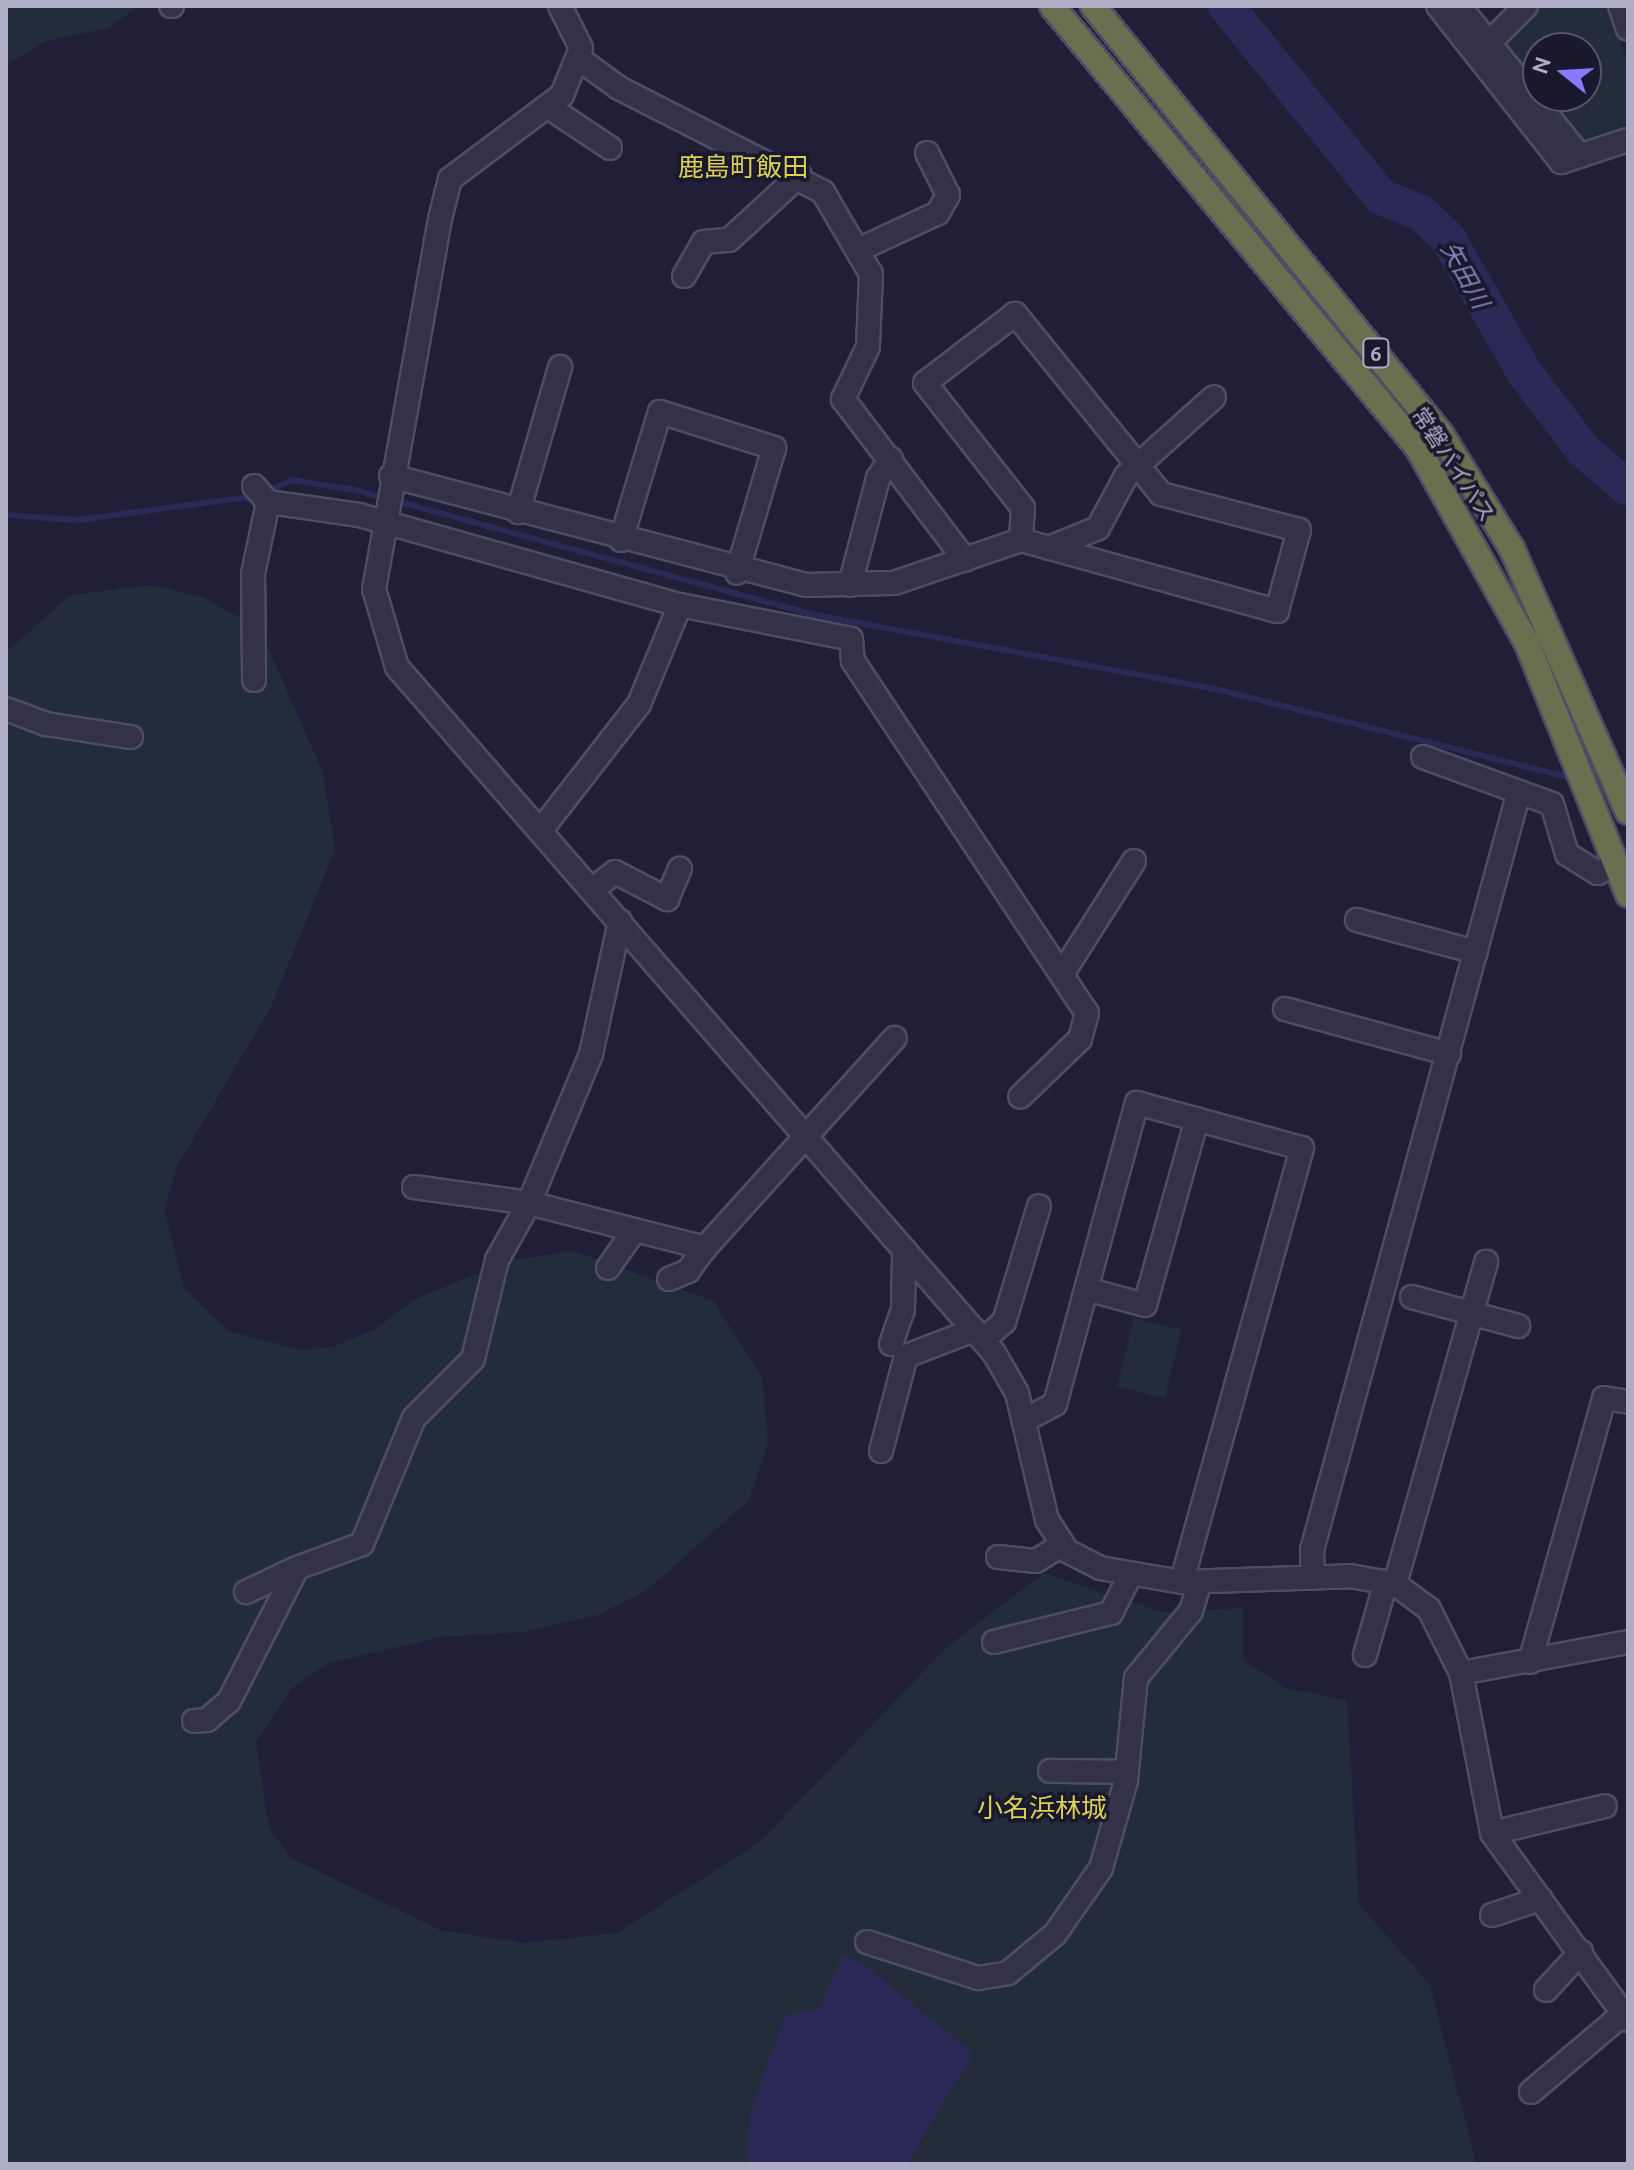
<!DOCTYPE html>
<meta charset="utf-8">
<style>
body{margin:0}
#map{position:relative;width:1634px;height:2170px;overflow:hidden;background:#211f38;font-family:Ubuntu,"Noto Sans JP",sans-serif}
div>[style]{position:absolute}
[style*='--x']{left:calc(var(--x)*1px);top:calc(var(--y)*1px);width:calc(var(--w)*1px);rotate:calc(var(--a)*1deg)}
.green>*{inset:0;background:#222c3b;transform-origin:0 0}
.water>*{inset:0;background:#2c2956}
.stream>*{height:6px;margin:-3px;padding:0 3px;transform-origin:3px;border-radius:3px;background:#2c2956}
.river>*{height:36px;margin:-18px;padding:0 18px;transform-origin:18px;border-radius:18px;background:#2c2956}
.roads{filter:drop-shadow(2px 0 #4f4d64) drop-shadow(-2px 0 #4f4d64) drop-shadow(0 2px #4f4d64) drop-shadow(0 -2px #4f4d64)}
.street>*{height:22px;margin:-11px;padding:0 11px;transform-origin:11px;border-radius:11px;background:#343249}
.highway>*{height:24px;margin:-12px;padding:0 12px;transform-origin:12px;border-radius:12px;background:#6c6f4f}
span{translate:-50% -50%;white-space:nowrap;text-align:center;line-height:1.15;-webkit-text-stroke:7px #1a182d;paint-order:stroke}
.shield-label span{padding:2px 6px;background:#1a182d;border:2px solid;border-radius:6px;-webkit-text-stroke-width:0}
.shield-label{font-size:20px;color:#afacc6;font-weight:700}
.street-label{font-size:22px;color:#afacc6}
.water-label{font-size:24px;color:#8682b9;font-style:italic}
.quarter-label{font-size:26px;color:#dad154}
.frame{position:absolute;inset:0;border:8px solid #afacc6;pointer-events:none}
.north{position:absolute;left:1522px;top:32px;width:80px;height:80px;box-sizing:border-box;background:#1a182d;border:2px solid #56536a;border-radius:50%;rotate:288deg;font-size:22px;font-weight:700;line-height:32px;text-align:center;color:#afacc6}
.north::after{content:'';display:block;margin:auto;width:28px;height:36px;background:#8879fe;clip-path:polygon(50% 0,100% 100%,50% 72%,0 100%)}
</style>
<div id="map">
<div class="green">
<div style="clip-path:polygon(6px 6px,139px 6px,108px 28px,46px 41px,6px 65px)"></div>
<div style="clip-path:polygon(evenodd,1542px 6px,1610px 6px,1628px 68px,1626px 129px,1568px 150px,1492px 55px,1542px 6px,1538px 48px,1586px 48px,1586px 96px,1538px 96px,1538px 48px)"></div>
<div style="clip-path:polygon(151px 585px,202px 597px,260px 629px,323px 773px,335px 850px,269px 1011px,178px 1164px,164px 1209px,184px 1289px,229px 1331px,301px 1350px,333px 1347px,376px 1329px,413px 1300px,507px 1261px,574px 1251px,713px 1301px,762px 1376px,768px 1442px,749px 1500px,647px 1590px,598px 1615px,524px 1632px,440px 1637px,327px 1664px,291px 1689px,256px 1742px,269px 1828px,291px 1858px,440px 1930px,522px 1943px,617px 1933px,760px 1842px,947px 1647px,1044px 1573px,1162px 1612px,1243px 1608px,1243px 1660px,1286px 1688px,1347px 1700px,1359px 1904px,1430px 1985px,1476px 2164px,6px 2164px,6px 652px,71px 595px)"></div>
<div style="left:1134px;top:1318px;width:49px;height:70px;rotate:14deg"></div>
</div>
<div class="water">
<div style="clip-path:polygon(842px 1955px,863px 1964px,973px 2053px,907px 2164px,747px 2164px,750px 2111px,782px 2025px,787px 2016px,819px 2009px)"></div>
</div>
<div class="stream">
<div style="--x:266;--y:492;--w:29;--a:-25"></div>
<div style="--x:292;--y:480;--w:64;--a:9"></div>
<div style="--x:355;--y:490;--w:478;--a:15.2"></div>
<div style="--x:816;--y:615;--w:410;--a:10.5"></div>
<div style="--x:1219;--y:690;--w:365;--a:14"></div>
<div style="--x:6;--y:515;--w:72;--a:4"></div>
<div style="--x:78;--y:520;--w:180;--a:-7.7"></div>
</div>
<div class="river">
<div style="--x:1226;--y:6;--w:246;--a:50.9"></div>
<div style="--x:1381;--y:197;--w:43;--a:21.8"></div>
<div style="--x:1421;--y:213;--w:35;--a:43"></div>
<div style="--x:1447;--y:237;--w:155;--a:60.3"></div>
<div style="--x:1524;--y:372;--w:99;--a:52.8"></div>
<div style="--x:1584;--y:451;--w:57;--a:40.1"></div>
</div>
<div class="roads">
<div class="street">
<div style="--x:171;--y:6;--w:1;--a:0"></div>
<div style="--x:560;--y:6;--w:47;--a:63.4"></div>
<div style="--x:581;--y:48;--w:51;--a:112"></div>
<div style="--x:562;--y:95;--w:140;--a:143.1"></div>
<div style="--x:450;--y:179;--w:41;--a:104"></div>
<div style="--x:440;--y:219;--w:376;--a:100.1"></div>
<div style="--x:374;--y:589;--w:81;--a:73.6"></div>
<div style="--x:397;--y:667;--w:909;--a:48.97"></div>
<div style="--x:994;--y:1353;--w:46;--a:60.1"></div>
<div style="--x:1017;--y:1393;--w:130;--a:76.7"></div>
<div style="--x:1047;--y:1520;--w:37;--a:57"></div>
<div style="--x:1067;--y:1551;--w:37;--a:27"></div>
<div style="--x:1100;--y:1568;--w:83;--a:9.7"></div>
<div style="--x:1182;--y:1582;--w:168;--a:-2"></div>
<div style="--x:1350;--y:1576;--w:46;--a:10.1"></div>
<div style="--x:1395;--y:1584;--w:42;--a:36.3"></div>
<div style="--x:1429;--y:1609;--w:72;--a:63.4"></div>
<div style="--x:1461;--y:1673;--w:163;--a:79"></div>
<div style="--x:1492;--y:1833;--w:231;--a:54"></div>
<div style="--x:1438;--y:6;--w:199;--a:51.7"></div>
<div style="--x:1561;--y:162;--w:71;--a:-18.2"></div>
<div style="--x:1459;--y:6;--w:193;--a:51.1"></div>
<div style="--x:1620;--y:6;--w:24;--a:71"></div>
<div style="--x:1480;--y:52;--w:65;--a:-45"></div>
<div style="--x:578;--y:58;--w:51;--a:36.2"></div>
<div style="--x:619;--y:88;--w:229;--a:27"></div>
<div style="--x:823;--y:192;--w:95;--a:59.7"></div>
<div style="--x:871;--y:274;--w:73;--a:92.4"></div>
<div style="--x:868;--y:347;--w:58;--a:115.7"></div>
<div style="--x:843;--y:399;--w:202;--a:52.8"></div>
<div style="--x:550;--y:108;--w:72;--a:33.7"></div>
<div style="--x:858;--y:250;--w:88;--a:-24.8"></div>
<div style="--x:938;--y:213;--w:21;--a:-61"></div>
<div style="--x:948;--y:195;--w:47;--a:-116.6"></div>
<div style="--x:684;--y:276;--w:39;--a:-60"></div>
<div style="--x:704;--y:242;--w:25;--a:-5"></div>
<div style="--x:729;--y:240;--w:96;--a:-42.5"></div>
<div style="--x:391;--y:476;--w:429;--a:14.7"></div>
<div style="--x:806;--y:585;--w:88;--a:-1.3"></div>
<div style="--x:894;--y:583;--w:134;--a:-18.7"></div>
<div style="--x:1021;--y:540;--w:266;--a:15.5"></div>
<div style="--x:1277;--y:611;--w:84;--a:-74.8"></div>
<div style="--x:1299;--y:530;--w:143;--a:-165.4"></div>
<div style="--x:1161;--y:494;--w:232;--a:-129"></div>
<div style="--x:1015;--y:314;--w:113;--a:142.5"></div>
<div style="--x:925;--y:383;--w:159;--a:51.9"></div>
<div style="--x:1023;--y:508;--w:32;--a:94"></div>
<div style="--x:254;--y:486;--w:21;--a:49"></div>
<div style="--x:518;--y:512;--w:151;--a:-73.8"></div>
<div style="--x:621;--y:540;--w:134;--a:-73.1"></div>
<div style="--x:660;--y:412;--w:120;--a:17.5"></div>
<div style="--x:774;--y:448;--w:130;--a:106.5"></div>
<div style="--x:1049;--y:548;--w:53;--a:-22.2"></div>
<div style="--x:1098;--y:528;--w:59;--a:-61.7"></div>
<div style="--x:1126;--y:476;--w:118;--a:-41.9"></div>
<div style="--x:850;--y:585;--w:111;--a:-75.3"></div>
<div style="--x:878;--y:478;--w:23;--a:-56"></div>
<div style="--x:254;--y:680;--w:106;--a:-90.5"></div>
<div style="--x:253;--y:574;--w:74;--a:-78.2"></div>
<div style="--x:268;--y:502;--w:92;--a:8.1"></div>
<div style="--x:359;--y:515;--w:333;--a:15.7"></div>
<div style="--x:680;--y:605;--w:174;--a:11.2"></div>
<div style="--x:851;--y:639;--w:22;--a:85"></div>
<div style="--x:853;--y:661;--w:423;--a:56.4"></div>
<div style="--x:1087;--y:1013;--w:27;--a:105"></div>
<div style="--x:1080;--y:1039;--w:83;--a:136"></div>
<div style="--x:6;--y:709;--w:43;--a:20.6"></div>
<div style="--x:46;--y:724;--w:86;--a:8.7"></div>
<div style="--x:1423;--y:757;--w:137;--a:20"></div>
<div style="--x:1552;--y:804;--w:52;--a:73.3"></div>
<div style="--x:1567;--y:854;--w:36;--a:32"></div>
<div style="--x:1598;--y:873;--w:22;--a:-27"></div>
<div style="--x:541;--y:830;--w:160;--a:-52.1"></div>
<div style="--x:639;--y:704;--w:107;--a:-67.5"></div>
<div style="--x:592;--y:890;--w:29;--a:-38"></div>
<div style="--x:615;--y:872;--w:59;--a:27.4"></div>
<div style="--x:667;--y:899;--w:33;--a:-67"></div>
<div style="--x:1357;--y:920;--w:123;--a:15.1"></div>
<div style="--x:1062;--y:974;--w:134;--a:-57.5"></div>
<div style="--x:1285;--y:1009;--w:170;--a:15.3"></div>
<div style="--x:414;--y:1187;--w:116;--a:7.9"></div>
<div style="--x:529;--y:1203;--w:182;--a:14.3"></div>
<div style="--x:705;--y:1248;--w:283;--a:-47.9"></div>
<div style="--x:608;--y:1268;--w:42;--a:-54.8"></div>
<div style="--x:669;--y:1279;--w:21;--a:-23"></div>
<div style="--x:688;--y:1271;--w:29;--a:-54"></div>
<div style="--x:1086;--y:1289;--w:61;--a:15.2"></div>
<div style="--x:1145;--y:1305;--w:193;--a:-74.4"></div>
<div style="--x:1412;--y:1297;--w:110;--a:15.3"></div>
<div style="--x:983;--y:1340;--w:28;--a:-41"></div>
<div style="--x:1004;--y:1322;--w:121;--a:-73.2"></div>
<div style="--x:891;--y:1344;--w:36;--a:-71"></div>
<div style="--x:903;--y:1310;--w:60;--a:-89"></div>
<div style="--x:1025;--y:1420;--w:34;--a:-28"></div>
<div style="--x:1055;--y:1404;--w:312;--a:-74.8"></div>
<div style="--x:1137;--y:1103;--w:171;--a:15.3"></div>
<div style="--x:1302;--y:1148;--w:450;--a:105.5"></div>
<div style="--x:881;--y:1451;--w:98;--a:-75.3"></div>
<div style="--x:906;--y:1356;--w:73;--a:-20.9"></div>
<div style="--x:998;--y:1557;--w:38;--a:6"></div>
<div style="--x:1036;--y:1561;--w:31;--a:-32"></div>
<div style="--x:1313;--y:1578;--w:28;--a:-92"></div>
<div style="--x:1312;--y:1550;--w:786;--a:-74.73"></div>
<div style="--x:1395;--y:1584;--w:335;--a:-74.2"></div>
<div style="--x:246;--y:1592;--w:56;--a:-25.2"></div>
<div style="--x:994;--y:1642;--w:121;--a:-13.9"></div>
<div style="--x:1111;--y:1613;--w:44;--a:-62.9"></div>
<div style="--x:1365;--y:1655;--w:76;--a:-74"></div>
<div style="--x:1530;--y:1662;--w:274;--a:-74.3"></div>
<div style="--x:1604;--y:1398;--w:24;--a:9"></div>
<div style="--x:1461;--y:1673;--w:170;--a:-10.5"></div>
<div style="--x:194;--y:1721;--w:13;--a:-4"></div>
<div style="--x:207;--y:1720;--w:29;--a:-41"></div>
<div style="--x:229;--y:1701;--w:149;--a:-62.9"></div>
<div style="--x:297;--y:1568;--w:69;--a:-20.3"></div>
<div style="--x:362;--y:1544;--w:136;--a:-67.6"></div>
<div style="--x:414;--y:1418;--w:83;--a:-45"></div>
<div style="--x:473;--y:1359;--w:102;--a:-76.4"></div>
<div style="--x:497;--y:1260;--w:65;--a:-60.7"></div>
<div style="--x:529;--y:1203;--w:161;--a:-67.4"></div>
<div style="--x:591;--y:1054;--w:136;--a:-77.7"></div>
<div style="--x:1050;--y:1771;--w:77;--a:0.7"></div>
<div style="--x:1492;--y:1833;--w:116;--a:-13.4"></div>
<div style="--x:1492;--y:1915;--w:51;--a:-18.4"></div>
<div style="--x:867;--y:1942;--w:117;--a:18"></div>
<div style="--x:978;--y:1978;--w:30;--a:-9"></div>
<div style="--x:1008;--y:1973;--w:61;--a:-39.7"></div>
<div style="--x:1055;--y:1934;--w:80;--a:-55.1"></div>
<div style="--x:1101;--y:1868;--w:91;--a:-74"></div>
<div style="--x:1126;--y:1781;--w:103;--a:-84.5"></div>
<div style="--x:1136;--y:1678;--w:87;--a:-50.6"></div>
<div style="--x:1191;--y:1611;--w:30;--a:-73"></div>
<div style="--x:1546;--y:1990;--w:52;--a:-47.4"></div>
<div style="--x:1531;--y:2092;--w:122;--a:-40.3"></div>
</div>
<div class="highway">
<div style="--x:1052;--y:6;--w:574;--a:50.37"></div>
<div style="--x:1418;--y:448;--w:223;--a:60.8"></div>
<div style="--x:1527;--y:643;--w:271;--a:68.1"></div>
<div style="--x:1093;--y:6;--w:552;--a:50.89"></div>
<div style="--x:1441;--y:434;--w:135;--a:58.3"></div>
<div style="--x:1512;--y:549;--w:287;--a:66.2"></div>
</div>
</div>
<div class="shield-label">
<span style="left:1376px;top:353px">6</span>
</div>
<div class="street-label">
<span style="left:1454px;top:464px;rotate:57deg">常磐バイパス</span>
</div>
<div class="water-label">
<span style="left:1465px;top:275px;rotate:61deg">矢田川</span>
</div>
<div class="quarter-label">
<span style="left:743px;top:167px">鹿島町飯田</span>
<span style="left:1042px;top:1808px">小名浜林城</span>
</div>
<div class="frame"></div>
<div class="north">N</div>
</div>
